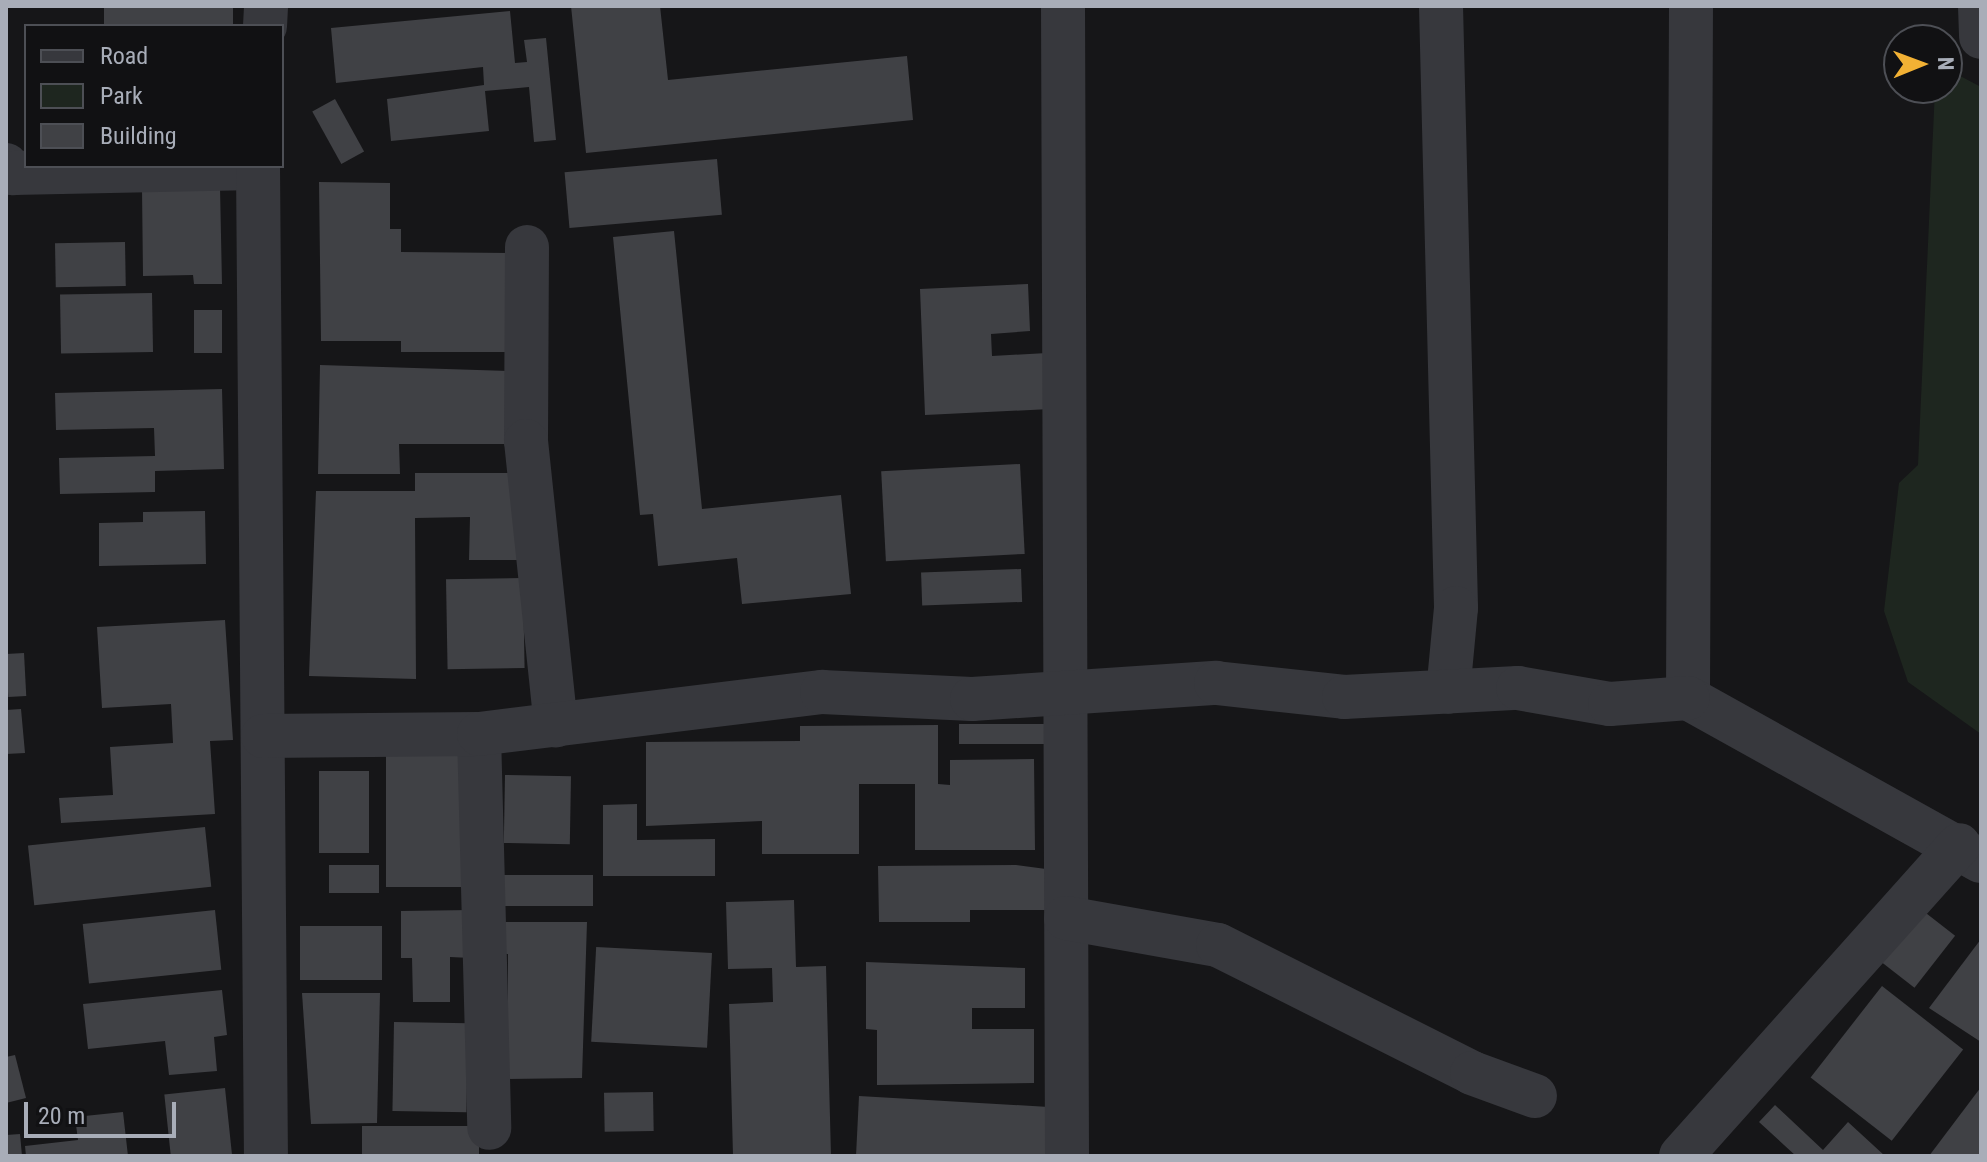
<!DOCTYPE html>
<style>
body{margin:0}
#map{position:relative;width:1987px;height:1162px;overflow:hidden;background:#161618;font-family:"Roboto Condensed",sans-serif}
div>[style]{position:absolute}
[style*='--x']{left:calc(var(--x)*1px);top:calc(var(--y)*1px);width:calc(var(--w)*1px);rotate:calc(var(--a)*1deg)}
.green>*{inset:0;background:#1e261f}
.building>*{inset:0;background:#404145;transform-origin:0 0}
.minor>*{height:44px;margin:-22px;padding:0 22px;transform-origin:22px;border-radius:22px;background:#37383d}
span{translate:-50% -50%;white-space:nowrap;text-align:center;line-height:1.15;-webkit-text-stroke:7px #111113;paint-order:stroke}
.frame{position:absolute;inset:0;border:8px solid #a8adb8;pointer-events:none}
.legend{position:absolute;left:24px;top:24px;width:260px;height:144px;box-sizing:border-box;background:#111113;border:2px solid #4d4f55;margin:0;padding:10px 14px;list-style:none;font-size:24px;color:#a8adb8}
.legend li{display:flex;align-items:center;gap:16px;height:40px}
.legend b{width:40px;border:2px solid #4d4f55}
.north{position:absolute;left:1883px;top:24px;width:80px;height:80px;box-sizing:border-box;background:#111113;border:2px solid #4d4f55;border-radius:50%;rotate:89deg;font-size:22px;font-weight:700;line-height:32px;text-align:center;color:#a8adb8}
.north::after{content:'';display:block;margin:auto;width:28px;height:36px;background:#f2b134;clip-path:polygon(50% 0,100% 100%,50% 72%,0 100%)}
.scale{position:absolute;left:24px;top:1102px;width:152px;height:36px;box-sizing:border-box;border:4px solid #a8adb8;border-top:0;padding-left:10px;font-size:24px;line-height:28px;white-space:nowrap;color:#a8adb8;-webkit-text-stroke:6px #111113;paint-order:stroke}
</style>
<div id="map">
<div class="green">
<div style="clip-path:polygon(1947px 69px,1981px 87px,1981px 734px,1908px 682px,1884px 611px,1899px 483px,1918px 465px,1935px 88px,1947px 88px)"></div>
</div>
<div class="building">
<div style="left:104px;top:6px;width:129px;height:20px"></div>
<div style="clip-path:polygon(571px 6px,660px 6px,668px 80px,907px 56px,913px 120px,586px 153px)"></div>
<div style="clip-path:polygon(510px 11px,515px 63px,527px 62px,524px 40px,546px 38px,556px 140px,534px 142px,529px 87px,485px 91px,489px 131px,391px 141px,387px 99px,484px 85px,483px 67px,336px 83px,331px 28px)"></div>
<div style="left:335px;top:99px;width:60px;height:26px;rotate:61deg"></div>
<div style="left:717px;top:159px;width:56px;height:153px;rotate:85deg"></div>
<div style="clip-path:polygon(319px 182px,390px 183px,390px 229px,401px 229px,401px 252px,517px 253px,517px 352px,401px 352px,401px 341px,321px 341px)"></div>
<div style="clip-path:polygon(220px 187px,222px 284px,194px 284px,193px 275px,143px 276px,142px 189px)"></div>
<div style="clip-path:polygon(674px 231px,702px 509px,841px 495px,851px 594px,742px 604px,737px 558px,658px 566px,653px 514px,640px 515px,613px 237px)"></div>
<div style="left:125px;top:242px;width:44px;height:70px;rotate:89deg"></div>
<div style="clip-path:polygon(1028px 284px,1030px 331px,991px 334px,992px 356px,1047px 353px,1050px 409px,925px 415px,920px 289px)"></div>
<div style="left:152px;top:293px;width:59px;height:92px;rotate:89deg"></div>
<div style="left:222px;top:310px;width:43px;height:28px;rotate:90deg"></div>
<div style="clip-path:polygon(320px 365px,509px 371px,509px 444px,399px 444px,400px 474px,318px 474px)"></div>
<div style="clip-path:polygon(222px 389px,224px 469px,155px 471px,155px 492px,60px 494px,59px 458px,155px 456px,154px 428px,56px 430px,55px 393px)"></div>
<div style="left:1020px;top:464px;width:90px;height:139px;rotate:87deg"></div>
<div style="clip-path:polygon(415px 473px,517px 473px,517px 560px,469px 560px,470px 517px,415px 518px,416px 679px,309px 676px,316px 491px,415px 491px)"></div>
<div style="clip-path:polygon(205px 511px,206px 564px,99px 566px,99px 523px,143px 522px,143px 512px)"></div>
<div style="left:1021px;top:569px;width:33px;height:100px;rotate:88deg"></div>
<div style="left:523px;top:578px;width:90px;height:77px;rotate:89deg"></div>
<div style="clip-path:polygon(225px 620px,233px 740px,210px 741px,215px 814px,61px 823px,59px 798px,113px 795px,110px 747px,173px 743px,171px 704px,102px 708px,97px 627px)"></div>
<div style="left:24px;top:653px;width:43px;height:18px;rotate:87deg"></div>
<div style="clip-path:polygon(21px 709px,25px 753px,6px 754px,6px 710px)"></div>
<div style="left:959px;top:724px;width:95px;height:20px"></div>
<div style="clip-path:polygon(938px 725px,938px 784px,950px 785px,950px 760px,1034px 759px,1035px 850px,915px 850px,915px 784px,859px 784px,859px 854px,762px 854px,762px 821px,646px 826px,646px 742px,800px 741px,800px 726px)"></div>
<div style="left:386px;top:745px;width:82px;height:142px"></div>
<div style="left:319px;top:771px;width:50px;height:82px"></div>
<div style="left:505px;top:775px;width:66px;height:68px;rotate:1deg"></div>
<div style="clip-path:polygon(637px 804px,637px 840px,715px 839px,715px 876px,603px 876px,603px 805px)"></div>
<div style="left:205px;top:827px;width:60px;height:178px;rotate:84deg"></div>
<div style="left:329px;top:865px;width:50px;height:28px"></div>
<div style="clip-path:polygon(1016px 865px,1046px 869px,1045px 910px,970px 910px,970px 922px,879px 922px,878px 866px)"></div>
<div style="left:495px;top:875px;width:98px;height:31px"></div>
<div style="clip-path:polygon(794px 900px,796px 967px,826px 966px,831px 1156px,733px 1156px,729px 1004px,773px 1002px,772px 968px,728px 969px,726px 902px)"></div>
<div style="left:215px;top:910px;width:60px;height:133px;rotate:84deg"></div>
<div style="clip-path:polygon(471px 910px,471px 958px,450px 957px,450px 1002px,413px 1002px,412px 958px,401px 958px,401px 911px)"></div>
<div style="left:1922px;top:910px;width:42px;height:66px;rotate:38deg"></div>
<div style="clip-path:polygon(491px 922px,587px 922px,582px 1078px,508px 1079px,508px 954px,491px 953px)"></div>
<div style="left:300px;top:926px;width:82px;height:54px"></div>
<div style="clip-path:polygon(1981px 939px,1981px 1042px,1929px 1008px)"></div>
<div style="left:712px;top:953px;width:95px;height:116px;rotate:93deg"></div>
<div style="clip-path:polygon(866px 962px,1025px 968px,1025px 1008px,972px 1008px,972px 1029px,1034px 1029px,1034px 1083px,877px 1085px,877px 1030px,866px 1029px)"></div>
<div style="left:1882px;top:986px;width:103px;height:116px;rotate:38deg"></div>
<div style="clip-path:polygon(222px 990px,227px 1035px,214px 1037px,217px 1071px,169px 1075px,165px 1041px,88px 1049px,83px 1004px)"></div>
<div style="clip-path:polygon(302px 993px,380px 993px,377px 1123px,311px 1124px)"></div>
<div style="left:394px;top:1022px;width:74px;height:89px;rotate:1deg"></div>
<div style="clip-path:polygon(15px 1055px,26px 1098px,6px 1103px,6px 1057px)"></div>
<div style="clip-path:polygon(1981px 1087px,1981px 1156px,1929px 1156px)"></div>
<div style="left:225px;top:1088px;width:68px;height:61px;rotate:84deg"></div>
<div style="left:653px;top:1092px;width:39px;height:49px;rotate:89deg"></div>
<div style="clip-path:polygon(859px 1096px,1049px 1107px,1046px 1156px,856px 1156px)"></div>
<div style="clip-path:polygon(1775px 1105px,1823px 1150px,1848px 1122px,1885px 1156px,1796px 1156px,1759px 1122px)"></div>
<div style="clip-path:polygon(123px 1112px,128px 1156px,26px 1156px,25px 1146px,78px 1140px,75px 1117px)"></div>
<div style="left:479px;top:1126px;width:30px;height:117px;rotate:90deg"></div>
<div style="clip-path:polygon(20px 1134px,22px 1156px,6px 1156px,6px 1135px)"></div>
</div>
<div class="minor">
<div style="--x:1063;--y:6;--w:1150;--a:89.8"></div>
<div style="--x:1441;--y:6;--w:602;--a:88.57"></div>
<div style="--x:1456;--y:608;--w:84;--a:95.4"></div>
<div style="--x:1691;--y:6;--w:692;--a:90.25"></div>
<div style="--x:1688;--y:698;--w:335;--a:29.1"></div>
<div style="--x:1980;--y:6;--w:31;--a:88"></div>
<div style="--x:265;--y:26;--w:20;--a:-87"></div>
<div style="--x:6;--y:165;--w:11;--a:49"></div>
<div style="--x:13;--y:173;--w:245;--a:-1.2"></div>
<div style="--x:258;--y:166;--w:990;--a:89.54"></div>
<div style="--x:527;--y:247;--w:194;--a:90.3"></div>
<div style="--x:526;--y:441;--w:286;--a:84"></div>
<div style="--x:479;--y:734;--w:394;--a:88.5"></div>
<div style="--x:263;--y:736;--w:216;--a:-0.5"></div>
<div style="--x:479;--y:734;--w:346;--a:-7"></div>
<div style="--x:822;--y:692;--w:150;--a:2.7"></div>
<div style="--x:972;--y:699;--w:245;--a:-3.8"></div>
<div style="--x:1216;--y:683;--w:129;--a:6.2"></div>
<div style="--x:1344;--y:697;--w:174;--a:-3"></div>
<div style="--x:1518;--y:688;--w:93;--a:9.9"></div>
<div style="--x:1610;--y:704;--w:78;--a:-4.4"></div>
<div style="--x:1066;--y:918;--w:154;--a:10.1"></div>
<div style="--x:1218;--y:945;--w:284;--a:26.7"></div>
<div style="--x:1472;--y:1073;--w:67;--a:20.1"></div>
<div style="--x:1681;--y:1156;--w:417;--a:-48.2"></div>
</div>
<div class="frame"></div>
<ul class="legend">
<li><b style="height:10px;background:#37383d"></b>Road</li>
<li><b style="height:22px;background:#1e261f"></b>Park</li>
<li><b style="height:22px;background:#404145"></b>Building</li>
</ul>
<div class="north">N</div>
<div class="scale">20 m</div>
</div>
